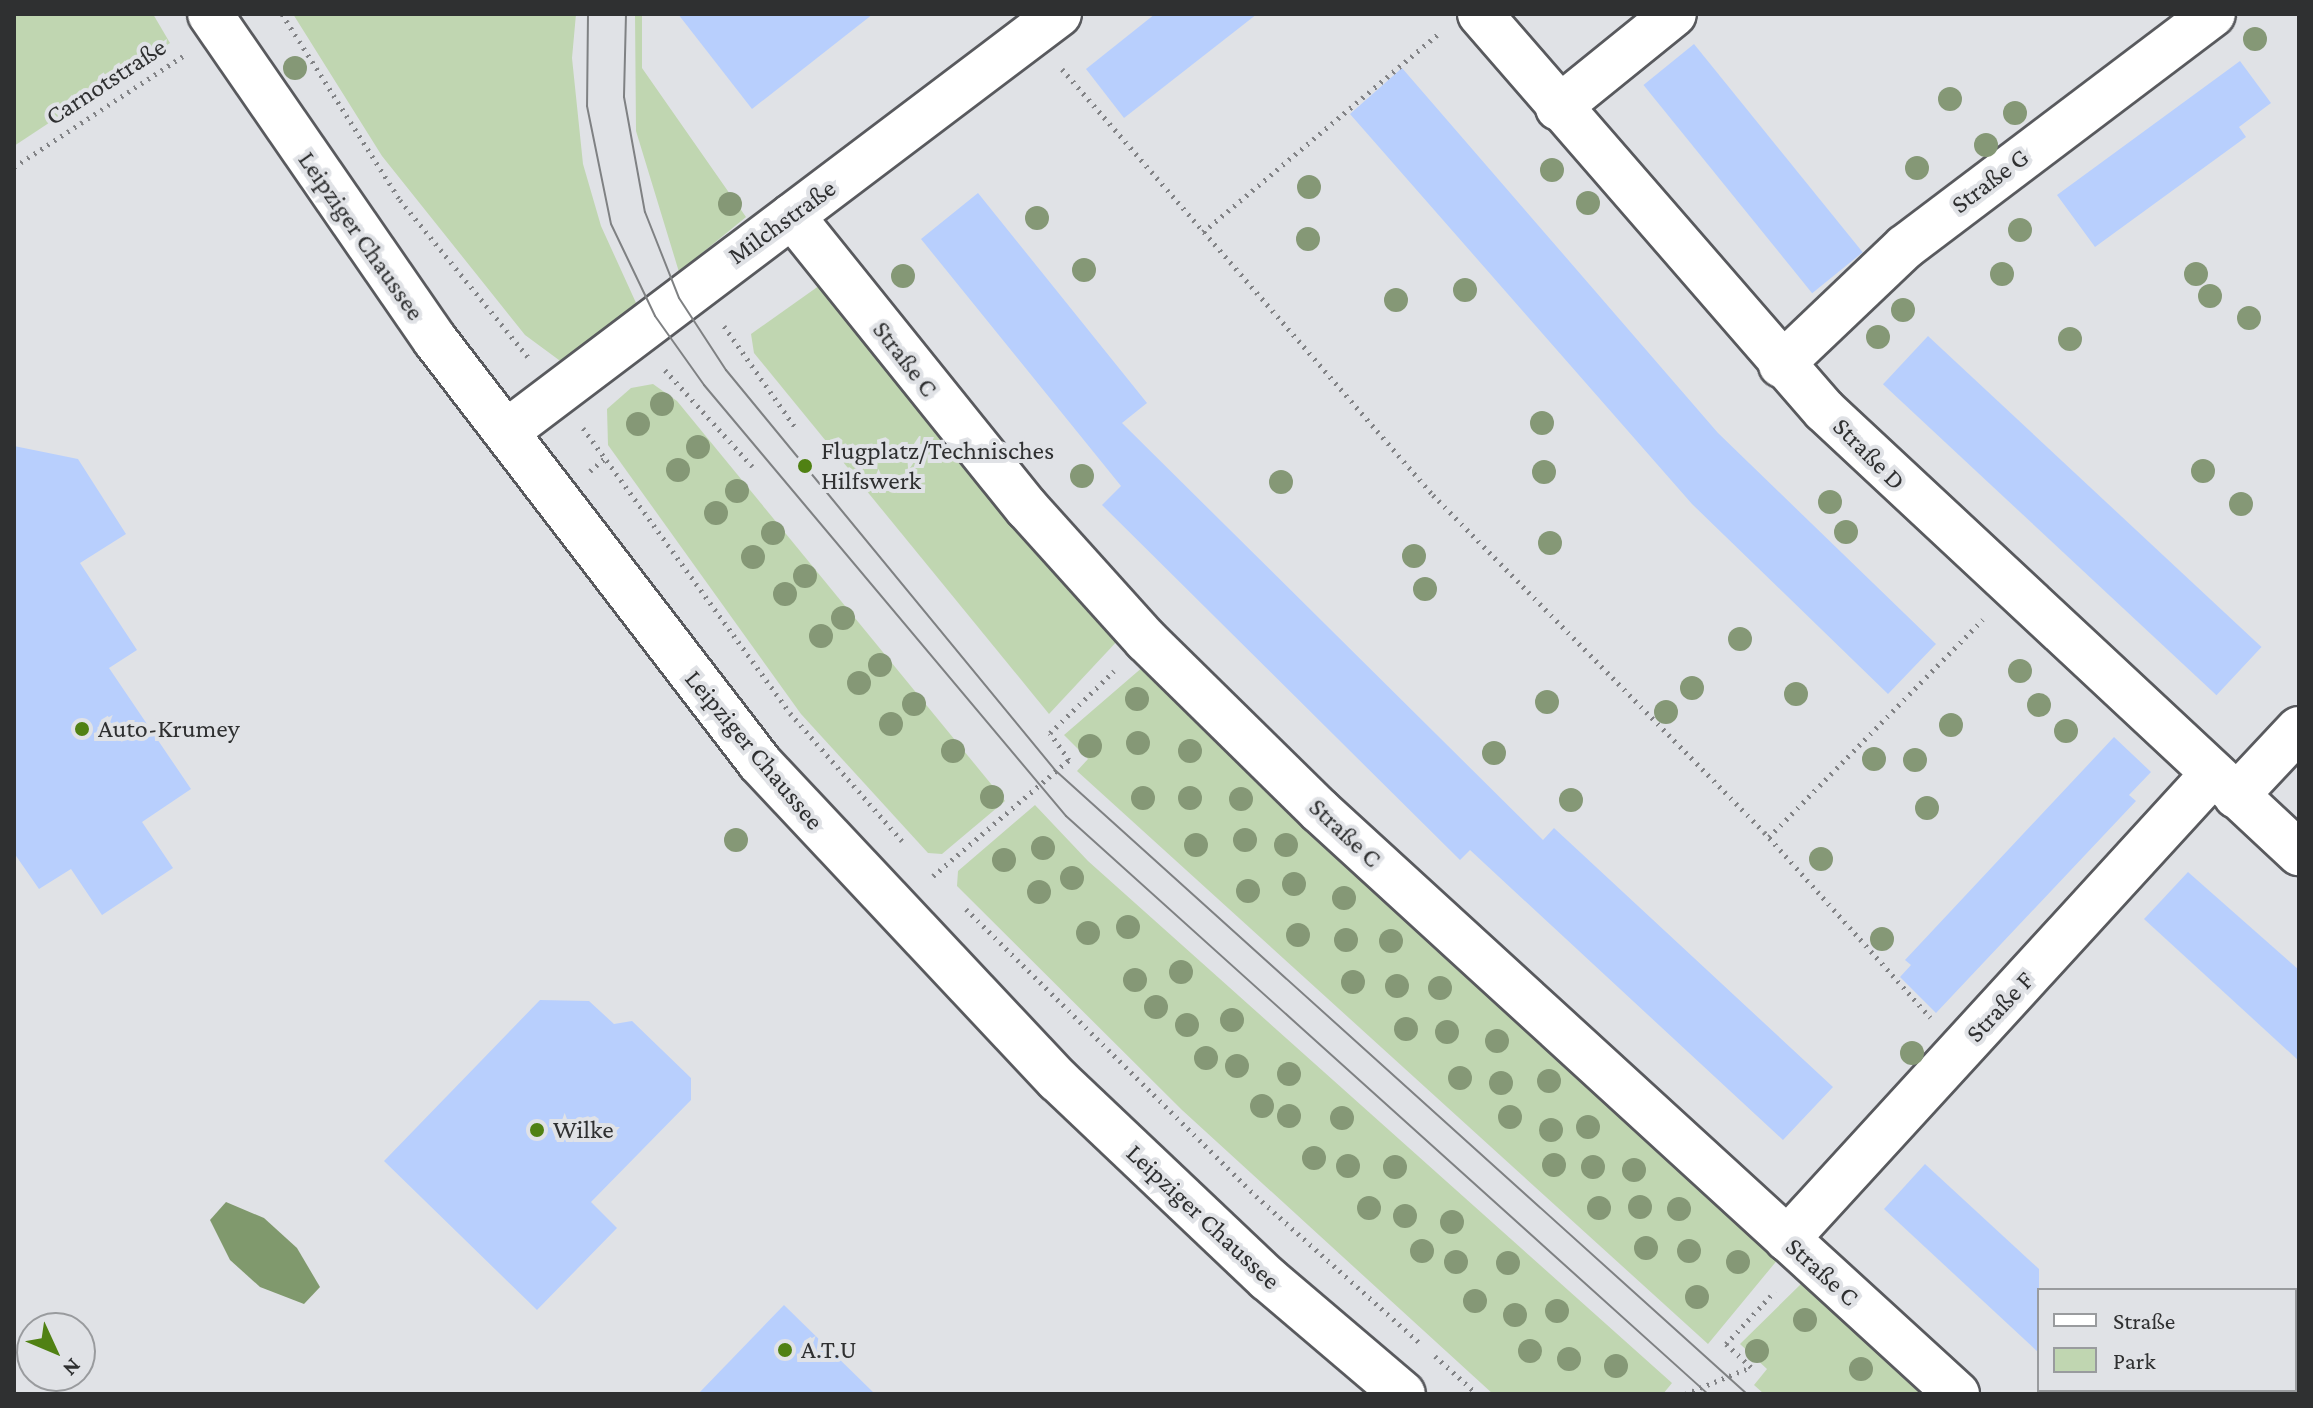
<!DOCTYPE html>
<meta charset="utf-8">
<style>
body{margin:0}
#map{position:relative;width:2313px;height:1408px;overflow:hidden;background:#e0e2e6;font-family:"Crimson Pro",serif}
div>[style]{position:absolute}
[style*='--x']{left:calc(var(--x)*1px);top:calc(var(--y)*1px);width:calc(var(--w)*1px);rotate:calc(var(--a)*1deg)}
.green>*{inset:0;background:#c0d6b1}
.water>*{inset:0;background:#80996d}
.building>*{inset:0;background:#b8cffd;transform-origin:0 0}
.path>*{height:5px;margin-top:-2.5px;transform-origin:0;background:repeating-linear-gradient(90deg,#828386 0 2px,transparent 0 8px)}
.roads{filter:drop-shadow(2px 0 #595a5e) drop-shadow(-2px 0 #595a5e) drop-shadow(0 2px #595a5e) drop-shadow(0 -2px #595a5e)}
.minor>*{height:44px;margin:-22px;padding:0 22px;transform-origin:22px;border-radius:22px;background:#fff}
.secondary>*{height:44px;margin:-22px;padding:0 22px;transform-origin:22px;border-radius:22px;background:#fff}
.tram>*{height:2px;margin:-1px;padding:0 1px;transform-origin:1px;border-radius:1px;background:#7f8183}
.trees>*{width:24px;height:24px;margin:-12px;border-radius:50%;background:#859876}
.dots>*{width:22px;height:22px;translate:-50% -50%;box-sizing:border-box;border:4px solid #e0e2e6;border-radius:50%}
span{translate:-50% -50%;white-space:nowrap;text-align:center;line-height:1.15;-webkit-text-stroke:8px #e0e2e6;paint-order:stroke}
.street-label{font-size:26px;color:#2f3031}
.poi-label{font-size:26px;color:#2f3031}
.left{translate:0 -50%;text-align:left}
.frame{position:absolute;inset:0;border:16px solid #2f3031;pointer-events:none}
.legend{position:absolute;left:2037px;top:1288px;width:260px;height:104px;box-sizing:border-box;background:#e0e2e6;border:2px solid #999b9e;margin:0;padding:10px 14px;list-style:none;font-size:24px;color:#2f3031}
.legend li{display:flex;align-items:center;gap:16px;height:40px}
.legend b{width:40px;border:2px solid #999b9e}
.north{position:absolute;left:16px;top:1312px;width:80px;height:80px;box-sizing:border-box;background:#e0e2e6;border:2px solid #999b9e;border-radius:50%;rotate:134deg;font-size:22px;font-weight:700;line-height:32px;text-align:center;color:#2f3031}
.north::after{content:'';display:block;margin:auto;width:28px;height:36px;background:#508113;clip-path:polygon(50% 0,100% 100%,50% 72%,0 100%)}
</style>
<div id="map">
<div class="green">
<div style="clip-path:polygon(14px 14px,153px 14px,170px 43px,14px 146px)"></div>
<div style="clip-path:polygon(293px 14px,576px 14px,572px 58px,583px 164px,601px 226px,637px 305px,563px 363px,525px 335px,382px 156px)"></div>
<div style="clip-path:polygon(635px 14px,642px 14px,642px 68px,746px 217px,679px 272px,636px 131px)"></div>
<div style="clip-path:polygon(823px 283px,1120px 638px,1049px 714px,754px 353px,751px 334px)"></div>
<div style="clip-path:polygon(653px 384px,677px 401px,1005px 801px,942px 854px,928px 853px,801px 714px,608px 445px,607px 409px,631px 388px)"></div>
<div style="clip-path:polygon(1144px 666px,1779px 1258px,1708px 1344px,1077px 771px,1088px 759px,1064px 735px)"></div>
<div style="clip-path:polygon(1035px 805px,1088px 861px,1672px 1383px,1663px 1394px,1493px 1394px,1182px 1110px,957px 886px,958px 871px)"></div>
<div style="clip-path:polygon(1803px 1282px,1926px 1394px,1764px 1394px,1754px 1385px,1767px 1369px,1740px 1344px)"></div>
</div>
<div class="water">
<div style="clip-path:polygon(226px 1202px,264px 1218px,297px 1248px,320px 1287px,304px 1304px,260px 1287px,230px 1260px,210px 1220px)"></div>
</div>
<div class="building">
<div style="clip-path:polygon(678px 14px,873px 14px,752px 109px)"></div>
<div style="clip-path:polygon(1155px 14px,1257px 14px,1124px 118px,1086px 69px)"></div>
<div style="left:1694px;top:44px;width:268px;height:65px;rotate:51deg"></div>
<div style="clip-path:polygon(2240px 61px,2271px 103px,2239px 127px,2246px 137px,2095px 247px,2057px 195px)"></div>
<div style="clip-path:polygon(1402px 68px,1718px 433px,1936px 644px,1888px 694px,1692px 504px,1350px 114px)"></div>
<div style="clip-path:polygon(978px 193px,1147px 403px,1122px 423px,1543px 840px,1554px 828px,1833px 1087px,1783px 1140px,1470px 850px,1460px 860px,1102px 505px,1121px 486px,921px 239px)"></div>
<div style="left:1928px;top:336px;width:456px;height:66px;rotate:43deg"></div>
<div style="clip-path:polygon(14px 446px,78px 459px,126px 534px,80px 563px,137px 650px,109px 668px,191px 789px,142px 822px,173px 868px,102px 915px,71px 869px,39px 889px,14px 853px)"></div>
<div style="clip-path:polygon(2114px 737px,2151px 772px,2129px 795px,2136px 801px,1936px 1013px,1900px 977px,1911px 965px,1905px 960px)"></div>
<div style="clip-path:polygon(2188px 872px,2299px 970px,2299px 1061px,2144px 919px)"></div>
<div style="clip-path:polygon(540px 1000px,589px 1001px,614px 1024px,632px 1021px,691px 1078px,691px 1100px,591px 1202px,617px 1228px,537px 1310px,384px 1161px)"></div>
<div style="clip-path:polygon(1925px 1164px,2039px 1269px,2039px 1353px,1884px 1209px)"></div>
<div style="clip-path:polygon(784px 1305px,875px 1394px,698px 1394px)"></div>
</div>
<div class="path">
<div style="--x:282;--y:14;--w:220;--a:57.6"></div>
<div style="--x:400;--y:200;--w:203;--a:50.8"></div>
<div style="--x:1062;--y:69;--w:565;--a:48.95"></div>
<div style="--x:1433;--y:495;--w:472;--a:45.5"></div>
<div style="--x:1764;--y:832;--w:249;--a:48.1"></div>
<div style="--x:14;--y:167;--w:202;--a:-33.3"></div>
<div style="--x:1203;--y:232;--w:309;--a:-40.1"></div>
<div style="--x:724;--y:326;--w:127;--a:54.9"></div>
<div style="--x:665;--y:370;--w:130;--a:47.8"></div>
<div style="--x:583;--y:428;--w:352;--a:54"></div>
<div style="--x:790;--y:713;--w:170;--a:48.8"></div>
<div style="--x:590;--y:471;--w:20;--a:-41"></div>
<div style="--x:1769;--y:837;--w:305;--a:-45.5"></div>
<div style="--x:933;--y:876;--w:179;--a:-40.5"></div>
<div style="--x:1069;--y:760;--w:33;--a:-125"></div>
<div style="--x:1050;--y:733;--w:89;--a:-44.1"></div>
<div style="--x:966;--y:909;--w:408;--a:44.7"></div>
<div style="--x:1256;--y:1196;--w:219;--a:41.9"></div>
<div style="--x:1435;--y:1356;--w:57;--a:42.1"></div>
<div style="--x:1685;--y:1394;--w:71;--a:-22.2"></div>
<div style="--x:1751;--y:1367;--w:34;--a:-137"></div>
<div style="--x:1726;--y:1344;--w:72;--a:-47.2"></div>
</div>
<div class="roads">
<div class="minor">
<div style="--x:1480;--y:14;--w:525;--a:49.02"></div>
<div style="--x:1824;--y:410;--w:650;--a:43"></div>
<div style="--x:1558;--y:108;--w:149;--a:-39"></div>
<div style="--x:792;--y:216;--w:375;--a:51.2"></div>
<div style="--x:1027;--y:508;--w:178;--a:48"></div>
<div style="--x:1146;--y:640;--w:243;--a:44.5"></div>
<div style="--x:1319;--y:810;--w:865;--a:42.47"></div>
<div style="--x:1781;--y:365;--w:171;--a:-43.6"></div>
<div style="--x:1905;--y:247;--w:386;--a:-37.1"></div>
<div style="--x:506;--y:432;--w:693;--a:-37.08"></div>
<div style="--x:2236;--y:796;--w:92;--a:-46.8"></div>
<div style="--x:1787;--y:1239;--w:631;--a:-47.51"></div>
</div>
<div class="secondary">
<div style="--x:210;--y:14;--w:396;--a:55.4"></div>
<div style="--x:435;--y:340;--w:533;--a:52.46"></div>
<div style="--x:760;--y:763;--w:435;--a:46.8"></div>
<div style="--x:1058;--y:1080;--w:289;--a:43.5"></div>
<div style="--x:1268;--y:1279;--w:177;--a:40.4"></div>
</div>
</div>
<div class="tram">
<div style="--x:588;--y:14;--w:92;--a:90.6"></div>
<div style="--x:587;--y:106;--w:120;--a:78.5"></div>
<div style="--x:611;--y:224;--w:102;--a:64.4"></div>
<div style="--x:655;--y:316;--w:85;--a:54.6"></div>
<div style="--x:704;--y:385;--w:563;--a:49.97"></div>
<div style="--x:1066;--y:816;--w:864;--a:42"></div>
<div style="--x:626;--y:14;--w:83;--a:91.4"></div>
<div style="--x:624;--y:97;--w:117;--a:79.7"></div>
<div style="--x:645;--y:212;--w:92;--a:68.4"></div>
<div style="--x:679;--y:298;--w:86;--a:56.9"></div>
<div style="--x:726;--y:370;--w:519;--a:50.55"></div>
<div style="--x:1056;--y:771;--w:930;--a:42.04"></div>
</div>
<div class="trees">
<div style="left:2255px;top:39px"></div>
<div style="left:295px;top:68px"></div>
<div style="left:1950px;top:99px"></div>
<div style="left:2015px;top:113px"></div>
<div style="left:1986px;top:145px"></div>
<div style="left:1917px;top:168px"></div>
<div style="left:1552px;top:170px"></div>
<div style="left:1309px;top:187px"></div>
<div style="left:1588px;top:203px"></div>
<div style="left:730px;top:204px"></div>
<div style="left:1037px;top:218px"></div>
<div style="left:2020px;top:230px"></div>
<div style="left:1308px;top:239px"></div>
<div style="left:1084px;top:270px"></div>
<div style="left:2002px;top:274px"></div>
<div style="left:2196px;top:274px"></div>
<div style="left:903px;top:276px"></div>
<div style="left:1465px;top:290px"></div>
<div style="left:2210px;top:296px"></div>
<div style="left:1396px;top:300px"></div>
<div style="left:1903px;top:310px"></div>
<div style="left:2249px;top:318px"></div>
<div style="left:1878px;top:337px"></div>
<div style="left:2070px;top:339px"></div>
<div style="left:662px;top:404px"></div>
<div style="left:1542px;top:423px"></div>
<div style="left:638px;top:424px"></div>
<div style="left:698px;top:447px"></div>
<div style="left:678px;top:470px"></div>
<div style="left:2203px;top:471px"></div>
<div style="left:1544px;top:472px"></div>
<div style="left:1082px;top:476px"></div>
<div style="left:1281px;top:482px"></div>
<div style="left:737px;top:491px"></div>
<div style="left:1830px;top:502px"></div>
<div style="left:2241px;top:504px"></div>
<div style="left:716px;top:513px"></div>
<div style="left:1846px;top:532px"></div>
<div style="left:773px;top:533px"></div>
<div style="left:1550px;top:543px"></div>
<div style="left:1414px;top:556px"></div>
<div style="left:753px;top:557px"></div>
<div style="left:805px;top:576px"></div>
<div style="left:1425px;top:589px"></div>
<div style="left:785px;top:594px"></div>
<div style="left:843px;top:618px"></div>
<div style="left:821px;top:636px"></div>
<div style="left:1740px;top:639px"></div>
<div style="left:880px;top:665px"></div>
<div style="left:2020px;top:671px"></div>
<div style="left:859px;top:683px"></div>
<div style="left:1692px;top:688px"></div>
<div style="left:1796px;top:694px"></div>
<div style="left:1137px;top:699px"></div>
<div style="left:1547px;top:702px"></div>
<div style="left:914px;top:704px"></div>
<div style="left:2039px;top:705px"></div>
<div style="left:1666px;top:712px"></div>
<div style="left:891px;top:724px"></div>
<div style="left:1951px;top:725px"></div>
<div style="left:2066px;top:731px"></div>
<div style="left:1138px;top:743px"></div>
<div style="left:1090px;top:746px"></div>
<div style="left:953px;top:751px"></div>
<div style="left:1190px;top:751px"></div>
<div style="left:1494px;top:753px"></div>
<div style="left:1874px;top:759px"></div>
<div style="left:1915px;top:760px"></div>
<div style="left:992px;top:797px"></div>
<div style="left:1143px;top:798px"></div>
<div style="left:1190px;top:798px"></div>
<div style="left:1241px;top:799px"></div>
<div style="left:1571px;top:800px"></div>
<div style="left:1927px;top:808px"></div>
<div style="left:736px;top:840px"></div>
<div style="left:1245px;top:840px"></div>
<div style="left:1196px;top:845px"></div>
<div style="left:1286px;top:845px"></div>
<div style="left:1043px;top:848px"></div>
<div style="left:1821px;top:859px"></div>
<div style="left:1004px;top:860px"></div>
<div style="left:1072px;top:878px"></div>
<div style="left:1294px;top:884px"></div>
<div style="left:1248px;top:891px"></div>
<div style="left:1039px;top:892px"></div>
<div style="left:1344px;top:898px"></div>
<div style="left:1128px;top:927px"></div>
<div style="left:1088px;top:933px"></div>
<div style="left:1298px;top:935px"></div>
<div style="left:1882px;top:939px"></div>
<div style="left:1346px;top:940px"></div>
<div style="left:1391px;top:941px"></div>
<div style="left:1181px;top:972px"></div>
<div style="left:1135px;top:980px"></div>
<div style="left:1353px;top:982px"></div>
<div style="left:1397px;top:986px"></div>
<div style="left:1440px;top:988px"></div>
<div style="left:1156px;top:1007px"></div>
<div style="left:1232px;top:1020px"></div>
<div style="left:1187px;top:1025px"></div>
<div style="left:1406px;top:1029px"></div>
<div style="left:1447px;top:1032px"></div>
<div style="left:1497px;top:1041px"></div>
<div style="left:1912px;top:1053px"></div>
<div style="left:1206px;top:1058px"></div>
<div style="left:1237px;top:1066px"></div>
<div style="left:1289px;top:1074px"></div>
<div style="left:1460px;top:1078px"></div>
<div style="left:1549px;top:1081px"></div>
<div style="left:1501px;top:1083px"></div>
<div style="left:1262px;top:1106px"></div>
<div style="left:1289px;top:1116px"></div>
<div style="left:1510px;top:1117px"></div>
<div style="left:1342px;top:1118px"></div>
<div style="left:1588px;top:1127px"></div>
<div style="left:1551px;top:1130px"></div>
<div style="left:1314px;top:1158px"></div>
<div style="left:1554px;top:1165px"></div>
<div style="left:1348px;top:1166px"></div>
<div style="left:1395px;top:1167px"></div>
<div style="left:1593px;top:1167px"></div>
<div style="left:1634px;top:1170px"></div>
<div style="left:1640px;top:1207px"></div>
<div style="left:1369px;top:1208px"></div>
<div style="left:1599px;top:1208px"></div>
<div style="left:1679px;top:1209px"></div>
<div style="left:1405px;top:1216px"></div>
<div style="left:1452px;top:1222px"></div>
<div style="left:1646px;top:1248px"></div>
<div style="left:1422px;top:1251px"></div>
<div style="left:1689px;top:1251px"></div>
<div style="left:1456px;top:1262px"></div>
<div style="left:1738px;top:1262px"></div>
<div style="left:1508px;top:1263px"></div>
<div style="left:1697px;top:1297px"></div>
<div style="left:1475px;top:1301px"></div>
<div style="left:1557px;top:1311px"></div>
<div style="left:1515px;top:1315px"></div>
<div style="left:1805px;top:1320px"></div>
<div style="left:1530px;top:1351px"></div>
<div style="left:1757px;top:1351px"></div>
<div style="left:1569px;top:1359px"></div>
<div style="left:1616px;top:1366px"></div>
<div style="left:1861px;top:1369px"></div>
</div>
<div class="dots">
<div style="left:805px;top:466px;background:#508113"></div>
<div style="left:82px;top:729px;background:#508113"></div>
<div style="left:537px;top:1130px;background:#508113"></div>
<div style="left:785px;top:1350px;background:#508113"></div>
</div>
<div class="street-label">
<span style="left:106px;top:82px;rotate:-33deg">Carnotstraße</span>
<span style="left:1990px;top:181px;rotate:-37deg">Straße G</span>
<span style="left:782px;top:222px;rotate:-36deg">Milchstraße</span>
<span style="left:361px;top:236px;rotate:55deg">Leipziger Chaussee</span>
<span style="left:905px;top:359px;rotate:52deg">Straße C</span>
<span style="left:1869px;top:454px;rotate:45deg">Straße D</span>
<span style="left:754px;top:750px;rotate:50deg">Leipziger Chaussee</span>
<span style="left:1345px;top:833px;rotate:43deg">Straße C</span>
<span style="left:2000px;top:1007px;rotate:-47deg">Straße F</span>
<span style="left:1203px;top:1217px;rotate:43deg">Leipziger Chaussee</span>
<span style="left:1822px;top:1272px;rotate:42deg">Straße C</span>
</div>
<div class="poi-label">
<span class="left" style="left:821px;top:466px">Flugplatz/Technisches<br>Hilfswerk</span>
<span class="left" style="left:98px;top:729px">Auto-Krumey</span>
<span class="left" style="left:553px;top:1130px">Wilke</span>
<span class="left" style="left:801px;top:1350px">A.T.U</span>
</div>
<div class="frame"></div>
<ul class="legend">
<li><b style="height:10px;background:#fff"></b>Straße</li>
<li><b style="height:22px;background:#c0d6b1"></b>Park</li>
</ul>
<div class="north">N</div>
</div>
